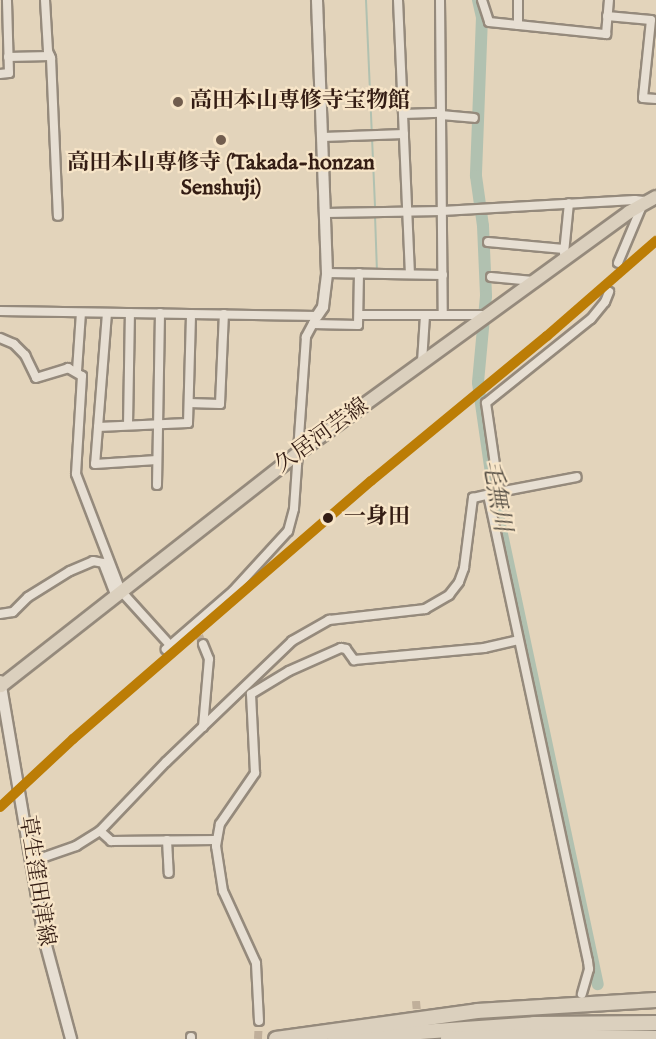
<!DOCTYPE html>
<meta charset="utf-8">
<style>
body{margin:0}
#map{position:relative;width:656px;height:1039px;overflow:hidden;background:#e3d4bb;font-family:"IM FELL English","Noto Serif JP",serif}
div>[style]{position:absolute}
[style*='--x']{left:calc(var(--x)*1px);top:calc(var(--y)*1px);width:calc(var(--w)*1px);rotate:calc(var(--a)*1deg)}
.stream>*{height:2px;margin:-1px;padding:0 1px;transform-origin:1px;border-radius:1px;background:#b1c1b0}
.river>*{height:12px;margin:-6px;padding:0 6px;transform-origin:6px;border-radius:6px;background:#b1c1b0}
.street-tunnel>*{height:8px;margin-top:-4px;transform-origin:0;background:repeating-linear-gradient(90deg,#c0af9a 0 8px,transparent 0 12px)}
.roads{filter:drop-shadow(2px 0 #958a7c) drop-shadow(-2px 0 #958a7c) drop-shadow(0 2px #958a7c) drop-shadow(0 -2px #958a7c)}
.street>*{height:8px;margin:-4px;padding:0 4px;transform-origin:4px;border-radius:4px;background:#e7dfd3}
.secondary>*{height:10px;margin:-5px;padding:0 5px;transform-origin:5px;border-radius:5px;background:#e7dfd3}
.primary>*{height:12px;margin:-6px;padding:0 6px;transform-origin:6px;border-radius:6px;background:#dbd0be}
.highway>*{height:14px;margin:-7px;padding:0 7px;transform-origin:7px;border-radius:7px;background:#dbd0be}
.rail-1>*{height:10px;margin:-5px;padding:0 5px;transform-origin:5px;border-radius:5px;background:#bc7d06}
.dots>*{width:16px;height:16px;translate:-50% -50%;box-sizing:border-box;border:3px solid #f7e5c8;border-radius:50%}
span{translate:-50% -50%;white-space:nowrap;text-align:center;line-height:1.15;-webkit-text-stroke:4.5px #f7e5c8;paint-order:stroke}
.poi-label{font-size:22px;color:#341d14;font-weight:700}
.left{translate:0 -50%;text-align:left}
.street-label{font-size:22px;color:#341d14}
.stop-label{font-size:22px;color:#341d14;font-weight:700}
.water-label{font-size:24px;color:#534c42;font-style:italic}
</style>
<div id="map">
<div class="stream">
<div style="--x:366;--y:0;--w:209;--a:87.5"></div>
<div style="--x:375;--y:215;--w:56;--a:88"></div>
</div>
<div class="river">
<div style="--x:478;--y:0;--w:17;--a:77"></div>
<div style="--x:482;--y:17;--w:159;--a:92.2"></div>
<div style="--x:476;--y:176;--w:50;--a:82"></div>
<div style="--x:483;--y:226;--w:70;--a:87.5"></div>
<div style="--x:486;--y:296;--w:87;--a:95.3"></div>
<div style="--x:478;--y:383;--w:119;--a:81.8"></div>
<div style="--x:495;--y:501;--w:494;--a:78"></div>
</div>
<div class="street-tunnel">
<div style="--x:194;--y:625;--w:21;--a:65"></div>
<div style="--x:416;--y:1001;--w:38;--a:85"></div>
<div style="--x:258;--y:1039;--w:18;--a:-87"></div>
</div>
<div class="roads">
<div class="street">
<div style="--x:45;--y:0;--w:51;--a:86.6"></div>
<div style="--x:48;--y:51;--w:8;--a:67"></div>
<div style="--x:51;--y:58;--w:158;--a:87.5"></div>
<div style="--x:398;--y:0;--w:274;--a:87.5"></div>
<div style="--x:440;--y:0;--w:315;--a:89.5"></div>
<div style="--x:482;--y:0;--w:23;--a:72"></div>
<div style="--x:489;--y:22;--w:118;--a:5.9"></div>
<div style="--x:606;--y:34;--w:34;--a:-85"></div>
<div style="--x:518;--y:0;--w:25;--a:90"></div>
<div style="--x:607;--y:16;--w:44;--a:5.2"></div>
<div style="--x:651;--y:20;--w:78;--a:95.9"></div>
<div style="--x:643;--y:98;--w:13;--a:4"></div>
<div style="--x:8;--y:57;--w:42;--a:-1.4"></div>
<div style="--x:0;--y:74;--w:9;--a:-6"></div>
<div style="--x:9;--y:73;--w:73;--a:-91.6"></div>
<div style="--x:403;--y:114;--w:38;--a:-2"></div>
<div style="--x:441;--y:115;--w:33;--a:5"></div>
<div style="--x:323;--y:137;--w:81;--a:-2.1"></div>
<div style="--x:326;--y:213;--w:116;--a:-1"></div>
<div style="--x:442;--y:211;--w:193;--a:-3.3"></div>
<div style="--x:635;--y:200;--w:9;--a:6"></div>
<div style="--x:644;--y:201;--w:67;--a:112.8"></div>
<div style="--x:488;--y:242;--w:76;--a:5.3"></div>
<div style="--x:564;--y:253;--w:50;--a:-84.3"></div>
<div style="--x:327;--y:273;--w:116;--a:1"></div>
<div style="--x:491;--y:277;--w:42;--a:5.4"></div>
<div style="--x:0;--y:311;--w:317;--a:0.9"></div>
<div style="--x:317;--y:316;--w:24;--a:118"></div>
<div style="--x:306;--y:337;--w:172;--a:94"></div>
<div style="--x:294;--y:509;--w:23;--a:105"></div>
<div style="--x:288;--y:531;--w:81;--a:132.5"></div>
<div style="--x:233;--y:591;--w:89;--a:139.1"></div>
<div style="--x:107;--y:313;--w:151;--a:94.5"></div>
<div style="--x:95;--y:464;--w:62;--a:-3.7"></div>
<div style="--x:359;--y:315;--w:122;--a:0"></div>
<div style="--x:481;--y:315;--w:5;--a:90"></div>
<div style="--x:313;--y:324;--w:45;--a:1.3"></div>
<div style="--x:358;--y:325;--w:52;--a:-88.9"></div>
<div style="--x:0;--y:338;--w:15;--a:23"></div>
<div style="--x:14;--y:344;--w:16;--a:45"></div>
<div style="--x:25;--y:355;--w:25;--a:64"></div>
<div style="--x:36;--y:378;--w:34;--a:-17"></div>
<div style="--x:68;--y:368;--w:16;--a:30"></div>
<div style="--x:82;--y:376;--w:98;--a:93.5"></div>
<div style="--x:76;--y:474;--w:125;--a:69"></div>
<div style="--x:121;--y:591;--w:73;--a:47.8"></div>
<div style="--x:422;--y:362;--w:47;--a:-86.3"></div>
<div style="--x:77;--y:371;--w:58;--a:-86.1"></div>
<div style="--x:189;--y:403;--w:31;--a:2"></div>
<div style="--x:220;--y:404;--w:90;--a:-87.5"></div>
<div style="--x:128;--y:425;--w:112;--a:-89"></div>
<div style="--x:98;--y:427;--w:90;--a:-2.5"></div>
<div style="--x:188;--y:423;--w:109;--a:-88.4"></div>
<div style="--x:157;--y:485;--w:172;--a:-89"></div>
<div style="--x:499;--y:492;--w:79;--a:-10.9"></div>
<div style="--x:488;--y:495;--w:477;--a:77.9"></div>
<div style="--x:588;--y:961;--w:8;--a:83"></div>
<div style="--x:589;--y:969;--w:26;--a:106"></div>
<div style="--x:0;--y:614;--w:13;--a:-9"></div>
<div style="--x:13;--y:612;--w:21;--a:-45"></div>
<div style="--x:28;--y:597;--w:49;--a:-31.8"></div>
<div style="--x:70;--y:571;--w:25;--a:-23"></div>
<div style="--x:93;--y:561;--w:10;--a:11"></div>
<div style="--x:103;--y:563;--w:34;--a:69"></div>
<div style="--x:203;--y:727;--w:68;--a:-85"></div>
<div style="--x:209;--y:659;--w:16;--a:-112"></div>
<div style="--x:100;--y:831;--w:15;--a:42"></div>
<div style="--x:111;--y:841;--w:105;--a:-0.5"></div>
<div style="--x:167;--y:840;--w:33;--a:87"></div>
<div style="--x:33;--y:861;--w:46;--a:-19.2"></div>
<div style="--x:76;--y:846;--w:28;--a:-32"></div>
<div style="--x:100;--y:831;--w:95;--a:-46.3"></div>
<div style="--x:166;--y:762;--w:175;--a:-43.8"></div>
<div style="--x:292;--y:641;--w:43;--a:-29.6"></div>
<div style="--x:329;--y:620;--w:97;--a:-6.5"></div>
<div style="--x:425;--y:609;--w:28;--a:-30"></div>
<div style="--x:449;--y:595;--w:16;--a:-52"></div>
<div style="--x:459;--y:582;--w:15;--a:-70"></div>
<div style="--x:464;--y:568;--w:71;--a:-82.7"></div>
<div style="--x:473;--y:498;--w:27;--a:-13"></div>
<div style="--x:499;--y:492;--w:90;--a:-98.3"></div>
<div style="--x:486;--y:403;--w:134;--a:-38.7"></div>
<div style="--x:591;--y:319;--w:22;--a:-51"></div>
<div style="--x:605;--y:302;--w:11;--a:-68"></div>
<div style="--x:259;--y:1021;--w:58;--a:-93"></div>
<div style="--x:256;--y:963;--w:79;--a:-114.6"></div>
<div style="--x:223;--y:891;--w:46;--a:-98.8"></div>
<div style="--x:216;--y:846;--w:22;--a:-80"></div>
<div style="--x:220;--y:824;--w:62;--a:-55.5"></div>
<div style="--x:255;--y:773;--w:79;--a:-92.9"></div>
<div style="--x:251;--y:694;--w:44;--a:-31.2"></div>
<div style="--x:289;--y:671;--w:57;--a:-23.9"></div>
<div style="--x:341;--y:648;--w:5;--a:11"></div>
<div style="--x:346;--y:649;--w:14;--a:54"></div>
<div style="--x:354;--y:660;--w:131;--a:-5.3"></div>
<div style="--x:484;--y:648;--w:35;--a:-13"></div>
<div style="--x:191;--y:1037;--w:2;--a:90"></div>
</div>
<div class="secondary">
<div style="--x:317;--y:316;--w:11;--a:-56"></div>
<div style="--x:323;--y:307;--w:34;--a:-83"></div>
<div style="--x:327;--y:273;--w:273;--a:-92.1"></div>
<div style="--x:1;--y:686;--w:256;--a:80.3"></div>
<div style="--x:44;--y:938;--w:105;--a:75"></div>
</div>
<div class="primary">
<div style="--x:0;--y:682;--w:4;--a:76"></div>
<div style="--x:1;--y:686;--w:379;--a:-38.1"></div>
<div style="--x:299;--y:452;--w:408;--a:-36"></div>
<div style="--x:629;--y:212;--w:31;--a:-29"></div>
</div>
<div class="highway">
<div style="--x:335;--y:1038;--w:199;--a:-4"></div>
<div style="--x:534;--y:1024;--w:122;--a:-0.5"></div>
<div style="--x:276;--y:1039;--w:203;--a:-7.9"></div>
<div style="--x:477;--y:1011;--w:179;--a:-3.5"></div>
<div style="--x:448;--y:1039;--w:86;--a:-2"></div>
<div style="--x:534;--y:1036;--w:122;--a:0.9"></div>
</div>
</div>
<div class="rail-1">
<div style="--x:0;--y:807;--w:100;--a:-43"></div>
<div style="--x:73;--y:739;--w:394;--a:-40.9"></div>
<div style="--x:371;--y:481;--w:228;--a:-39.5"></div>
<div style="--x:547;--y:336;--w:145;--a:-41.1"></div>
</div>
<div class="dots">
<div style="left:178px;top:102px;background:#715d4e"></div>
<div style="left:221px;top:140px;background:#715d4e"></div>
<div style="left:328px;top:518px;background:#341d14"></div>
</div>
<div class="poi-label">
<span class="left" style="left:190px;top:102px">高田本山専修寺宝物館</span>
<span style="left:221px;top:176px">高田本山専修寺 (Takada-honzan<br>Senshuji)</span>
</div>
<div class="street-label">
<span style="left:322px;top:436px;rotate:-36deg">久居河芸線</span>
<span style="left:36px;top:881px;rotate:81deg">草生窪田津線</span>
</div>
<div class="stop-label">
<span class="left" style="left:344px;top:518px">一身田</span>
</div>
<div class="water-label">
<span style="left:496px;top:496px;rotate:80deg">毛無川</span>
</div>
</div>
